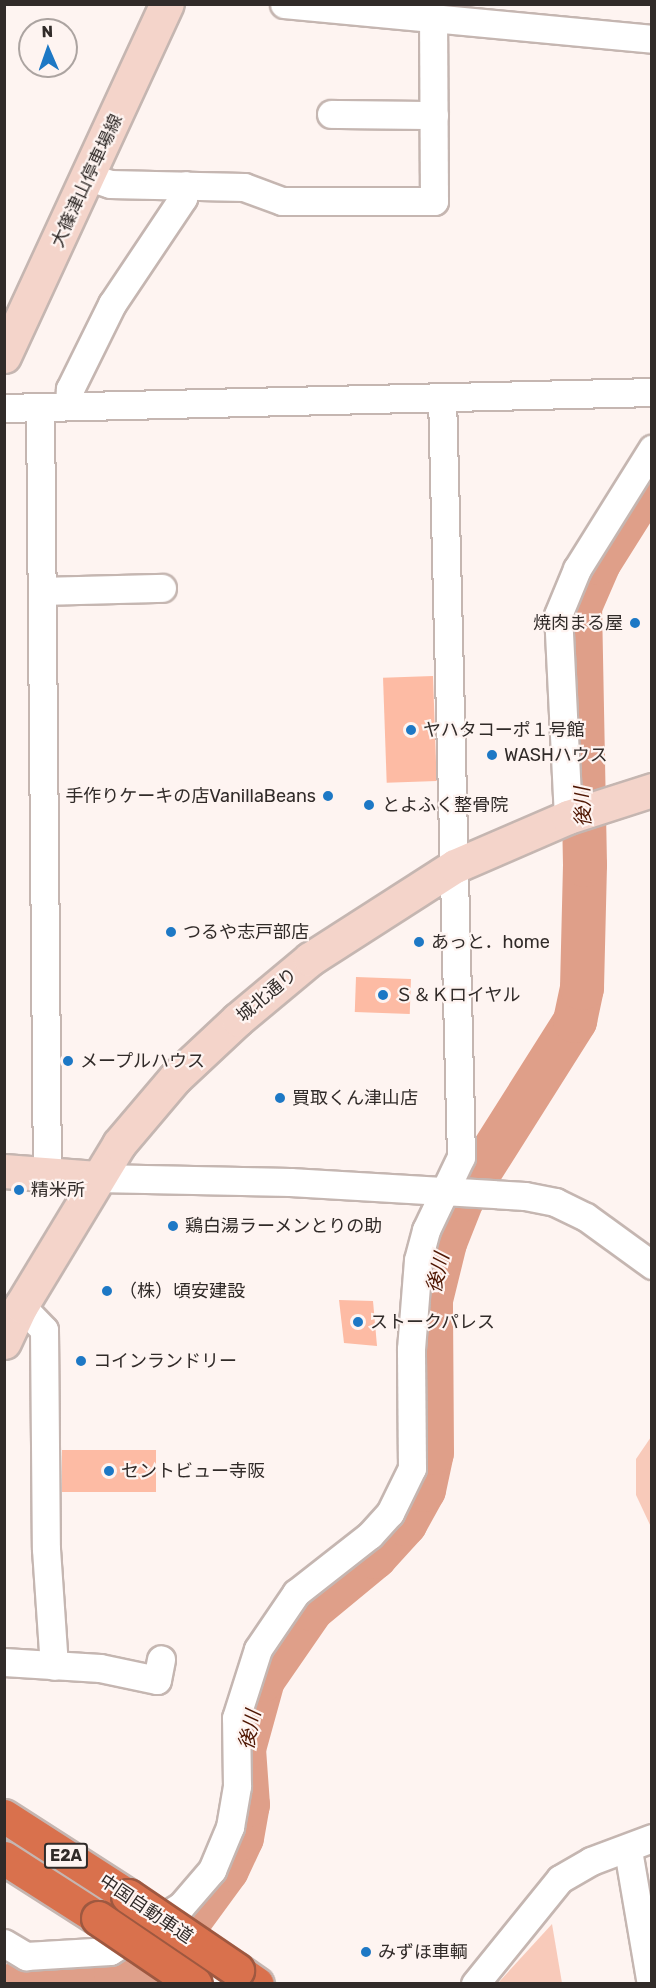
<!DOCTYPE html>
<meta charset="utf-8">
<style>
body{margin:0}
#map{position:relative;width:656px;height:1988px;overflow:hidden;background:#fef4f1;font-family:Rubik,"Noto Sans JP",sans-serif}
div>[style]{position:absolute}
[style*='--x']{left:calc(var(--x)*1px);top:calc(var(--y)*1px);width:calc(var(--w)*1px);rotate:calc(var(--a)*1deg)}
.green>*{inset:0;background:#f8caba}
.river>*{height:44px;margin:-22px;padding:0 22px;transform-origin:22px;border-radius:22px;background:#df9f89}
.building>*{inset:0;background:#fdbba4;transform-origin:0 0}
.roads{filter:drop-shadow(2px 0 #c5b6b1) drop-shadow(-2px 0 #c5b6b1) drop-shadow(0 2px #c5b6b1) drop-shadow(0 -2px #c5b6b1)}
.street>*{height:27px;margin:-13.5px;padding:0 13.5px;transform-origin:13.5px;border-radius:13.5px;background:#fff}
.secondary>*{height:33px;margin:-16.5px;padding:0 16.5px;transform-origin:16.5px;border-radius:16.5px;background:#f4d4ca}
.highway>*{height:33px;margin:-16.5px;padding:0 16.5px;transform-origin:16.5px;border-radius:16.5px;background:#d9714d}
.bridges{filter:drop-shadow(2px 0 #9e5840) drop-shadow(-2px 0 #9e5840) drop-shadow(0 2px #9e5840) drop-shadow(0 -2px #9e5840)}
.highway-bridge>*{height:33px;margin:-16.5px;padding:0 16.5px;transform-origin:16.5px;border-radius:16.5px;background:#d9714d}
.dots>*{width:16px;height:16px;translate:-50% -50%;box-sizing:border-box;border:3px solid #fef4f1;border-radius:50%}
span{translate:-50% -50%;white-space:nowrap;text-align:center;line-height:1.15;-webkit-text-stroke:4.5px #fef4f1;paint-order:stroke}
.shield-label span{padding:2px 4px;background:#fef4f1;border:2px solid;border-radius:4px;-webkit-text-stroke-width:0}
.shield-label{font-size:16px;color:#312b29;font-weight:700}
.street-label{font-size:18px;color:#312b29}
.poi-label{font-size:18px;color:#312b29}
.right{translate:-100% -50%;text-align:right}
.left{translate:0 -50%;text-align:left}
.water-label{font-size:20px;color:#4e1500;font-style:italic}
.frame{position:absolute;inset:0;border:6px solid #312b29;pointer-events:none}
.north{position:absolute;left:18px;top:18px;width:60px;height:60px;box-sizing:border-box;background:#fef4f1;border:2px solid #aca4a1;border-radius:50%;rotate:358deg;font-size:16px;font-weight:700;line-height:24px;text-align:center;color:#312b29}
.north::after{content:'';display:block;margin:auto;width:21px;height:27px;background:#1d78c5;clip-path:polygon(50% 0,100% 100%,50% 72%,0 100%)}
</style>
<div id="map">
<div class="green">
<div style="clip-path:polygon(651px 1437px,651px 1527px,636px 1495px,636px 1459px)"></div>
<div style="clip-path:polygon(552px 1924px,562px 1983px,498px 1983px)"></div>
</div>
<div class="river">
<div style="--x:16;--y:1984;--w:100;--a:-5.1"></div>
<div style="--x:116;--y:1975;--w:36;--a:-23"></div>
<div style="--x:149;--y:1961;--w:51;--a:-43.4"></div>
<div style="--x:186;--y:1926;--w:69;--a:-53.8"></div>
<div style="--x:227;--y:1870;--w:35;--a:-65"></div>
<div style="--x:242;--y:1838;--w:34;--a:-80"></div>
<div style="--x:248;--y:1805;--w:56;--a:-94.1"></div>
<div style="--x:244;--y:1749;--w:72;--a:-74.6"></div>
<div style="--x:263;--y:1680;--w:86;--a:-55.4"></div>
<div style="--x:312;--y:1609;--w:82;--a:-39.5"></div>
<div style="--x:375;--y:1557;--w:45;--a:-47.7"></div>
<div style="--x:405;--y:1524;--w:39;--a:-61"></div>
<div style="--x:424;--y:1490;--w:38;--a:-78"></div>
<div style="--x:432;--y:1453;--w:153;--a:-90.4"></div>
<div style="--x:431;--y:1300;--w:59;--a:-76.2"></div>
<div style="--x:445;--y:1243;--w:46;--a:-68.4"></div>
<div style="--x:462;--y:1200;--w:212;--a:-57.7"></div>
<div style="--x:575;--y:1021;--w:34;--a:-78"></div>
<div style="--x:582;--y:988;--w:123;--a:-88.6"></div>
<div style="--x:585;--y:865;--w:258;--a:-91.1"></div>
<div style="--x:580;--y:607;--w:48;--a:-66.6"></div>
<div style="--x:599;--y:563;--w:99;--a:-57.8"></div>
</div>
<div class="building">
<div style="left:433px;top:676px;width:105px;height:50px;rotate:88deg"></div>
<div style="left:356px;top:977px;width:55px;height:35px;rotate:2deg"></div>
<div style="clip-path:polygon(339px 1300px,373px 1301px,377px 1346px,344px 1343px)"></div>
<div style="left:62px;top:1450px;width:94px;height:42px"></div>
</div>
<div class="roads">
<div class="street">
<div style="--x:284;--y:4;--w:370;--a:5.4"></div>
<div style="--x:331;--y:114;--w:103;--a:0.6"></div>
<div style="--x:89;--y:177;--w:22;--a:18"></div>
<div style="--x:110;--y:184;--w:134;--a:1.3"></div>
<div style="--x:244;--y:187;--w:40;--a:20.2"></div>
<div style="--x:282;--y:201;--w:152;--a:0"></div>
<div style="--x:434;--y:201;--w:183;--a:-90.3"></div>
<div style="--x:69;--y:406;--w:17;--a:-87"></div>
<div style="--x:70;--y:389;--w:95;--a:-63.7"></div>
<div style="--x:112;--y:304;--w:128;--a:-56.2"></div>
<div style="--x:183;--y:198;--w:13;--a:-81"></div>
<div style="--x:40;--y:407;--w:766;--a:89.48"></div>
<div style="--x:4;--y:408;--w:648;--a:-1.41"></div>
<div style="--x:44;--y:591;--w:118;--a:-1.5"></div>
<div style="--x:568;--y:817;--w:202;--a:-92.8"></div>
<div style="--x:558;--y:615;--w:50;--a:-67.6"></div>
<div style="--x:577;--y:569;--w:142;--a:-58"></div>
<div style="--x:97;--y:1178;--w:193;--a:1.2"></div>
<div style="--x:290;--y:1182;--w:235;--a:3.4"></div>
<div style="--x:525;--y:1196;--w:31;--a:11"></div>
<div style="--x:555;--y:1202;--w:34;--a:26"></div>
<div style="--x:586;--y:1217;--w:82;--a:36"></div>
<div style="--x:21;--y:1306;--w:33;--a:46"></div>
<div style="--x:44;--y:1330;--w:219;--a:89.5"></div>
<div style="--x:46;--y:1549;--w:117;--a:86.1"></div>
<div style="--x:4;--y:1662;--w:96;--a:3.6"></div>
<div style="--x:100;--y:1668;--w:58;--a:11.9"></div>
<div style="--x:157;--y:1680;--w:21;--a:-79"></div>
<div style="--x:628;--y:1850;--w:136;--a:80.3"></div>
<div style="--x:4;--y:1943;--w:26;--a:31"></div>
<div style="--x:26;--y:1956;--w:84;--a:-3.4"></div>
<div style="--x:110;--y:1951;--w:84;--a:-32.4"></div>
<div style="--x:181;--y:1906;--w:48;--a:-49.3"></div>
<div style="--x:212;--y:1870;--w:47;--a:-67.3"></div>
<div style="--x:230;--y:1827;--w:42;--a:-80.3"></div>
<div style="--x:237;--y:1786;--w:68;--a:-90.8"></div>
<div style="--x:236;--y:1718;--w:72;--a:-72.3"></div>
<div style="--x:258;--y:1649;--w:68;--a:-55.8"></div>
<div style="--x:296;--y:1593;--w:94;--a:-38.1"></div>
<div style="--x:370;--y:1535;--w:30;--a:-48"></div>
<div style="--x:390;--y:1513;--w:50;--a:-63.9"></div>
<div style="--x:412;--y:1468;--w:119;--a:-90.5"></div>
<div style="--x:411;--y:1349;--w:89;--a:-85.5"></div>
<div style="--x:418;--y:1260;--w:31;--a:-75"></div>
<div style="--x:426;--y:1230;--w:81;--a:-64.4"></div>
<div style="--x:461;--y:1157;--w:759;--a:-91.43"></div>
<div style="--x:475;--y:1984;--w:135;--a:-51"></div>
<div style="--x:560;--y:1879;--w:36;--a:-30"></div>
<div style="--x:591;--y:1861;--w:65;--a:-20.7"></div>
</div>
<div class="secondary">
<div style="--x:4;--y:356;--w:388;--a:-65.2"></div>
<div style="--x:4;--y:1171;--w:93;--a:4.3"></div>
<div style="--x:4;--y:1342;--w:40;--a:-65"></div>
<div style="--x:21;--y:1306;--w:189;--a:-58.8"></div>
<div style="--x:119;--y:1144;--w:87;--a:-49.7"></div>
<div style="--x:175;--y:1078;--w:86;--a:-43.1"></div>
<div style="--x:238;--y:1019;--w:94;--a:-39.8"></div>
<div style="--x:310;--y:959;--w:172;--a:-32.7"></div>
<div style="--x:455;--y:866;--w:123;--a:-23.4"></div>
<div style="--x:568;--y:817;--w:88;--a:-17.8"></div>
</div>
<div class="highway">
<div style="--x:4;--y:1816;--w:148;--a:32.8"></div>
<div style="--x:4;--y:1858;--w:112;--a:32.6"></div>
<div style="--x:237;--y:1970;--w:24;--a:35"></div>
</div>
</div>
<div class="bridges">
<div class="highway-bridge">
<div style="--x:128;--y:1896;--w:132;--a:34.2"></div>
<div style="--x:98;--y:1918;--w:117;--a:34.2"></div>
</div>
</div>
<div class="dots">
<div style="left:635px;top:623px;background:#1d78c5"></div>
<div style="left:411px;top:730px;background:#1d78c5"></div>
<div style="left:492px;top:755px;background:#1d78c5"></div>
<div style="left:328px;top:796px;background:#1d78c5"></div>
<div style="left:369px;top:805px;background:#1d78c5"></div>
<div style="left:171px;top:932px;background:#1d78c5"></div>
<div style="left:419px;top:942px;background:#1d78c5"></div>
<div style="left:383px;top:995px;background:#1d78c5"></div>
<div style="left:68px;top:1061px;background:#1d78c5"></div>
<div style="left:280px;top:1098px;background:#1d78c5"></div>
<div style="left:19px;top:1190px;background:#1d78c5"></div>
<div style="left:173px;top:1226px;background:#1d78c5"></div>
<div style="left:107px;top:1291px;background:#1d78c5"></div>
<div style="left:358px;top:1322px;background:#1d78c5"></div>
<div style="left:81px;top:1361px;background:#1d78c5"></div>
<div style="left:109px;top:1471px;background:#1d78c5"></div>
<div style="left:366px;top:1952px;background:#1d78c5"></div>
</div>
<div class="shield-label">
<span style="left:66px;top:1856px">E2A</span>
</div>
<div class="street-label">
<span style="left:87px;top:181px;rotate:-65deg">大篠津山停車場線</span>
<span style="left:267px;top:995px;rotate:-40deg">城北通り</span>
<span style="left:146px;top:1909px;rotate:34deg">中国自動車道</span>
</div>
<div class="poi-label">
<span class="right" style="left:623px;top:623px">焼肉まる屋</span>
<span class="left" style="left:423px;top:730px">ヤハタコーポ１号館</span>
<span class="left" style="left:504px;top:755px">WASHハウス</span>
<span class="right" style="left:316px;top:796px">手作りケーキの店VanillaBeans</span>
<span class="left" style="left:382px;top:805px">とよふく整骨院</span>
<span class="left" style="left:183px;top:932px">つるや志戸部店</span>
<span class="left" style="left:431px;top:942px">あっと．home</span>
<span class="left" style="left:395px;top:995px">Ｓ＆Ｋロイヤル</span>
<span class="left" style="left:80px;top:1061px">メープルハウス</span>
<span class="left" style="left:292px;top:1098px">買取くん津山店</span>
<span class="left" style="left:31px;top:1190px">精米所</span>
<span class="left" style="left:185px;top:1226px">鶏白湯ラーメンとりの助</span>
<span class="left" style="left:119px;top:1291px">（株）頃安建設</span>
<span class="left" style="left:370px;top:1322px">ストークパレス</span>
<span class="left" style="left:93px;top:1361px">コインランドリー</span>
<span class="left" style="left:121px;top:1471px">セントビュー寺阪</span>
<span class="left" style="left:378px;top:1952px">みずほ車輌</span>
</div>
<div class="water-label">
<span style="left:583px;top:807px;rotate:-92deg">後川</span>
<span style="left:438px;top:1273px;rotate:-77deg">後川</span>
<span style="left:250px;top:1730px;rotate:-79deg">後川</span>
</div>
<div class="frame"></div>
<div class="north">N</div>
</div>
